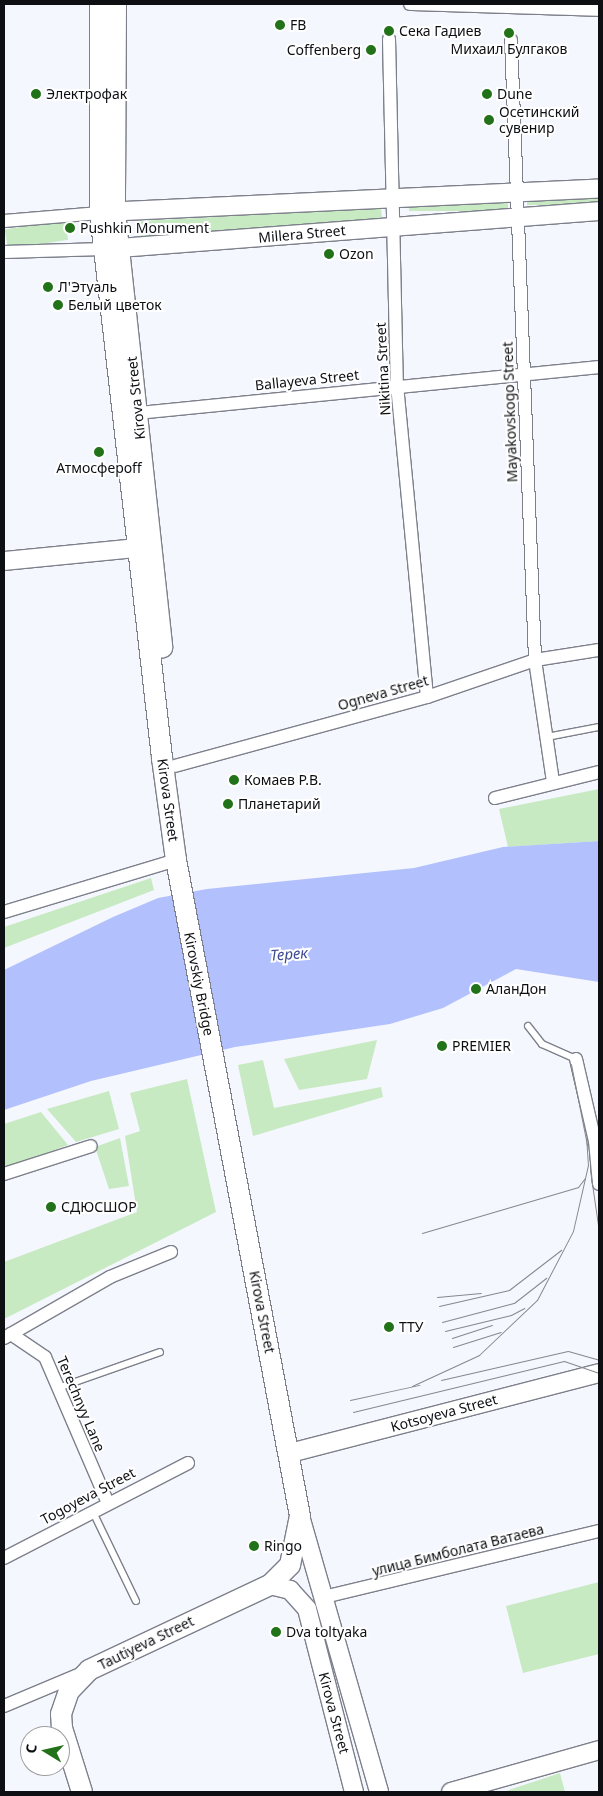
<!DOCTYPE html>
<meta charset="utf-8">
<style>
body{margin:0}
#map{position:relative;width:603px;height:1796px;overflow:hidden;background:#f5f7fe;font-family:"Noto Sans",sans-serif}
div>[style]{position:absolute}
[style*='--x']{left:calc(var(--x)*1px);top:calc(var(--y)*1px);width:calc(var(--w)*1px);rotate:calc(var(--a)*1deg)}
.green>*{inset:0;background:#c7eac2;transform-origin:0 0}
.water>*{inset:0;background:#b2c1fd}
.roads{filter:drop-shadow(1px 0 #7d808b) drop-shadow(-1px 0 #7d808b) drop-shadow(0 1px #7d808b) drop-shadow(0 -1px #7d808b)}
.lane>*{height:6px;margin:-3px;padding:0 3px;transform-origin:3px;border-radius:3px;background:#fff}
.street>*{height:12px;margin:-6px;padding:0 6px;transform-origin:6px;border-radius:6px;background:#fff}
.secondary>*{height:18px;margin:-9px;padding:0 9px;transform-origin:9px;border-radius:9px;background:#fff}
.primary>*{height:20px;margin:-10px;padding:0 10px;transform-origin:10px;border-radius:10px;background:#fff}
.tram>*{height:1px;margin:-0.5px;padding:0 0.5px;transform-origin:0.5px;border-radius:0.5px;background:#87888e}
.dots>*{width:14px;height:14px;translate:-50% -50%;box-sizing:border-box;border:2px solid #fff;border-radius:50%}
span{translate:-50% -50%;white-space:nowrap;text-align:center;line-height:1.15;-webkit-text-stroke:4px #fff;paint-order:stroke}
.poi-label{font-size:14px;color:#0e0f13}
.left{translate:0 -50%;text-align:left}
.right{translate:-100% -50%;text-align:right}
.street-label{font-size:14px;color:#0e0f13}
.water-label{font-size:15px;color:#3e4a91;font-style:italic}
.frame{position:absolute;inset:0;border:5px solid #0e0f13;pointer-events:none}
.north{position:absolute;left:20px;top:1726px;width:50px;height:50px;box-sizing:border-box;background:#fff;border:1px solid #9f9fa1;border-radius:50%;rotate:279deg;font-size:14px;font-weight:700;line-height:20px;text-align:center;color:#0e0f13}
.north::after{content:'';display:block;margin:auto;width:18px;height:22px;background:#227219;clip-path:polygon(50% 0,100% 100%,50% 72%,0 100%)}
</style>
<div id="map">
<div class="green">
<div style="left:599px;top:195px;width:10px;height:72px;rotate:90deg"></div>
<div style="left:508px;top:198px;width:13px;height:99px;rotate:90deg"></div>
<div style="clip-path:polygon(381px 208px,382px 219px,141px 241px,139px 221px)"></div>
<div style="left:65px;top:220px;width:20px;height:61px;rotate:81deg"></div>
<div style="clip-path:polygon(599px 789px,599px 841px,508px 847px,499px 809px)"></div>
<div style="clip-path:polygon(151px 878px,154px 890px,4px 948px,4px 927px)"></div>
<div style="clip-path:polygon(377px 1040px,367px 1079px,299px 1090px,284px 1059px)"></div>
<div style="clip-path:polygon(263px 1060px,274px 1108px,381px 1087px,383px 1097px,253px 1136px,238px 1065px)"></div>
<div style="clip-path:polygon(187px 1079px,216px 1212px,4px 1319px,4px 1262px,137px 1212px,125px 1136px,140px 1131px,130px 1093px)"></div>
<div style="clip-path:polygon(109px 1091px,119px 1129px,76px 1142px,47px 1109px)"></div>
<div style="clip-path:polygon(41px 1112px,68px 1145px,4px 1169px,4px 1124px)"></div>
<div style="clip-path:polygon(120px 1138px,129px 1186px,109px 1189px,95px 1147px)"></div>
<div style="clip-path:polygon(599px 1582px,599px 1654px,523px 1673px,506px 1606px)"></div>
<div style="clip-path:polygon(560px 1773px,565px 1792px,503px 1792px)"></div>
</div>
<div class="water">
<div style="clip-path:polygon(599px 841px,599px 982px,516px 969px,443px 1008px,390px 1024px,235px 1047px,91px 1081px,4px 1110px,4px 970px,113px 917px,158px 898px,207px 889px,414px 868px,503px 847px)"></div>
</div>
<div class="roads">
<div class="lane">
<div style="--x:547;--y:737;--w:53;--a:-10.9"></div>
<div style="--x:528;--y:1026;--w:23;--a:52"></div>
<div style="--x:542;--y:1044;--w:37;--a:24"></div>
<div style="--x:58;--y:1388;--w:108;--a:-19.4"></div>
<div style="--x:92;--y:1510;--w:101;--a:64.2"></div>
</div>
<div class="street">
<div style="--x:410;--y:4;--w:189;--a:1.8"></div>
<div style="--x:389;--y:39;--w:346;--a:88.7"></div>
<div style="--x:397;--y:385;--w:313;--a:84.5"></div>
<div style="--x:511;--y:40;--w:620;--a:87.78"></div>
<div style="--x:535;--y:660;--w:123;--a:81.6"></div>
<div style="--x:4;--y:221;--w:96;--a:-4.8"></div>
<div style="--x:4;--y:252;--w:100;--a:-1.7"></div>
<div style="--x:138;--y:413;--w:463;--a:-5.7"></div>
<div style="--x:175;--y:766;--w:261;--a:-15.3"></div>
<div style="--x:427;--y:697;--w:114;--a:-18.9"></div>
<div style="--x:535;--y:660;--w:65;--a:-8.9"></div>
<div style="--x:495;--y:798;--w:107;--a:-14"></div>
<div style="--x:4;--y:912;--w:180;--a:-16.8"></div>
<div style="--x:576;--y:1059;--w:84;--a:77"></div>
<div style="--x:595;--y:1141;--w:43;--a:84.7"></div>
<div style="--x:4;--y:1174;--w:91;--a:-17.8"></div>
<div style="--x:11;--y:1334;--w:41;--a:34.1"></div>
<div style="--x:45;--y:1357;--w:157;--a:66.7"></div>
<div style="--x:4;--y:1338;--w:122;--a:-29.9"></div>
<div style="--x:110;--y:1277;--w:66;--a:-22.3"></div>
<div style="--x:4;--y:1558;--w:207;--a:-27.3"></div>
<div style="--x:324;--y:1597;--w:283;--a:-13.5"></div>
<div style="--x:4;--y:1706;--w:82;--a:-22.8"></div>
</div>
<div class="secondary">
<div style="--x:103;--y:212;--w:497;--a:-2.7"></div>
<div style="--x:106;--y:249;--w:494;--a:-4.4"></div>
<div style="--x:4;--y:561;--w:133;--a:-5.6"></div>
<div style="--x:290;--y:1453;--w:319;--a:-14.5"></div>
<div style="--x:300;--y:1516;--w:287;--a:74"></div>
<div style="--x:270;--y:1585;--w:21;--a:14"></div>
<div style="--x:290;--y:1590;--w:25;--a:48"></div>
<div style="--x:307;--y:1609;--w:189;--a:75.6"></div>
<div style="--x:451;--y:1792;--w:154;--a:-15.8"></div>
</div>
<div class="primary">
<div style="--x:116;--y:4;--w:208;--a:90.3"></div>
<div style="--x:115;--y:212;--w:438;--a:83.8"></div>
<div style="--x:82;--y:1792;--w:67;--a:-107.4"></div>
<div style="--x:62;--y:1728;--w:14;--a:-94"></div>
<div style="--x:61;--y:1714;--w:24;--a:-71"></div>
<div style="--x:69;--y:1691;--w:29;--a:-46"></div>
<div style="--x:89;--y:1670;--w:200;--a:-25.2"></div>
<div style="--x:270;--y:1585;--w:28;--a:-45"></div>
<div style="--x:290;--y:1565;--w:50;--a:-78.5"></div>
<div style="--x:300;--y:1516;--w:668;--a:-100.7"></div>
<div style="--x:176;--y:860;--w:103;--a:-97.8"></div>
<div style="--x:162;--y:758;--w:549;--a:-96.49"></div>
<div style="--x:100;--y:213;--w:209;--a:-90"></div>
</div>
</div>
<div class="tram">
<div style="--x:571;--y:1064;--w:83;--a:78.8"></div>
<div style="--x:590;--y:1170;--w:63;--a:81.7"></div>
<div style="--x:422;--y:1233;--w:163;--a:-16.4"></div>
<div style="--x:578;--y:1187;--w:11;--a:-52"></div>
<div style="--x:437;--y:1297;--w:44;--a:-5.2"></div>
<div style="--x:439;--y:1306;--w:72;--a:-12.9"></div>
<div style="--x:509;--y:1290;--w:66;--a:-37.6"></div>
<div style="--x:442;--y:1322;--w:74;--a:-14.8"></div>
<div style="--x:514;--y:1303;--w:41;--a:-38"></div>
<div style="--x:445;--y:1331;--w:68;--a:-13.6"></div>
<div style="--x:511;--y:1315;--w:15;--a:-28"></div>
<div style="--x:452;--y:1338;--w:42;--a:-18"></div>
<div style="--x:453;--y:1347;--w:50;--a:-17.4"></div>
<div style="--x:441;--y:1380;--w:130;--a:-12.9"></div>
<div style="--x:568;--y:1351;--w:32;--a:16"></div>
<div style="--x:412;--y:1386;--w:74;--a:-24.8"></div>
<div style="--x:479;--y:1355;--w:80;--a:-43.5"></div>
<div style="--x:537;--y:1300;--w:78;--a:-62.4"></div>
<div style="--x:573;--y:1231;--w:68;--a:-77.2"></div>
<div style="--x:588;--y:1165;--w:27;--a:-94"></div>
<div style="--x:350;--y:1400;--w:71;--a:-12.3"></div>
<div style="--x:353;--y:1412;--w:217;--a:-13.6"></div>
<div style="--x:564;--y:1361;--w:37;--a:19"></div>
</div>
<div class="dots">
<div style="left:280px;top:25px;background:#227219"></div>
<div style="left:389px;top:31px;background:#227219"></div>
<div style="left:509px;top:33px;background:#227219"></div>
<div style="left:371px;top:50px;background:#227219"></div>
<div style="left:36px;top:94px;background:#227219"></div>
<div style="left:487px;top:94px;background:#227219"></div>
<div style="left:489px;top:120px;background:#227219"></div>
<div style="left:70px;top:228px;background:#227219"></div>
<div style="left:329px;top:254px;background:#227219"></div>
<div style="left:48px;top:287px;background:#227219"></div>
<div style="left:58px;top:305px;background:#227219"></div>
<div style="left:99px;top:452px;background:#227219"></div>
<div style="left:234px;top:780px;background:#227219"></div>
<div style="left:228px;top:804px;background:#227219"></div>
<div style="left:476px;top:989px;background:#227219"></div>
<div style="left:442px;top:1046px;background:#227219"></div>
<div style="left:51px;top:1207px;background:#227219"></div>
<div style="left:389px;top:1327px;background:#227219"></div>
<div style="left:254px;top:1546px;background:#227219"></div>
<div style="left:276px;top:1632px;background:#227219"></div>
</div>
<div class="poi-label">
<span class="left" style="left:290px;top:25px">FB</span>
<span class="left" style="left:399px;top:31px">Сека Гадиев</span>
<span style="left:509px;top:49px">Михаил Булгаков</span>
<span class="right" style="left:361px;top:50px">Coffenberg</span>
<span class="left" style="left:46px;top:94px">Электрофак</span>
<span class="left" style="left:497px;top:94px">Dune</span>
<span class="left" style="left:499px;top:120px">Осетинский<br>сувенир</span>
<span class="left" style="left:80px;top:228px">Pushkin Monument</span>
<span class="left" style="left:339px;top:254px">Ozon</span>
<span class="left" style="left:58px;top:287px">Л'Этуаль</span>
<span class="left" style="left:68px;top:305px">Белый цветок</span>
<span style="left:99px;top:468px">Атмосферoff</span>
<span class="left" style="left:244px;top:780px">Комаев Р.В.</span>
<span class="left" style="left:238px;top:804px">Планетарий</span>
<span class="left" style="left:486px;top:989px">АланДон</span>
<span class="left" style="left:452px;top:1046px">PREMIER</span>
<span class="left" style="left:61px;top:1207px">СДЮСШОР</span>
<span class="left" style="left:399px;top:1327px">ТТУ</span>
<span class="left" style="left:264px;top:1546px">Ringo</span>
<span class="left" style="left:286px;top:1632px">Dva toltyaka</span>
</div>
<div class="street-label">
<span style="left:302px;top:234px;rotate:-5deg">Millera Street</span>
<span style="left:383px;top:369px;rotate:-93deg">Nikitina Street</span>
<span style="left:307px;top:380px;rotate:-6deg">Ballayeva Street</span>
<span style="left:136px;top:398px;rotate:-96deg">Kirova Street</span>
<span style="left:510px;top:412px;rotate:-92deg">Mayakovskogo Street</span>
<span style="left:383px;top:693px;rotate:-16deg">Ogneva Street</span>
<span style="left:168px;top:800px;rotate:82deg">Kirova Street</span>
<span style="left:199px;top:984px;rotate:79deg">Kirovskiy Bridge</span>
<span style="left:262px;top:1312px;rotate:79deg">Kirova Street</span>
<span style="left:81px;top:1404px;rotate:67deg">Terechnyy Lane</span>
<span style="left:444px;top:1413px;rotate:-15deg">Kotsoyeva Street</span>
<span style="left:88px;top:1496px;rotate:-28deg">Togoyeva Street</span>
<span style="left:458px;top:1550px;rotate:-14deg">улица Бимболата Ватаева</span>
<span style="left:146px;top:1643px;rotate:-26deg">Tautiyeva Street</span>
<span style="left:334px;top:1713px;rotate:75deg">Kirova Street</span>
</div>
<div class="water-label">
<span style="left:289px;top:954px;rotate:-4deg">Терек</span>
</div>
<div class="frame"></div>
<div class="north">С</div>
</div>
